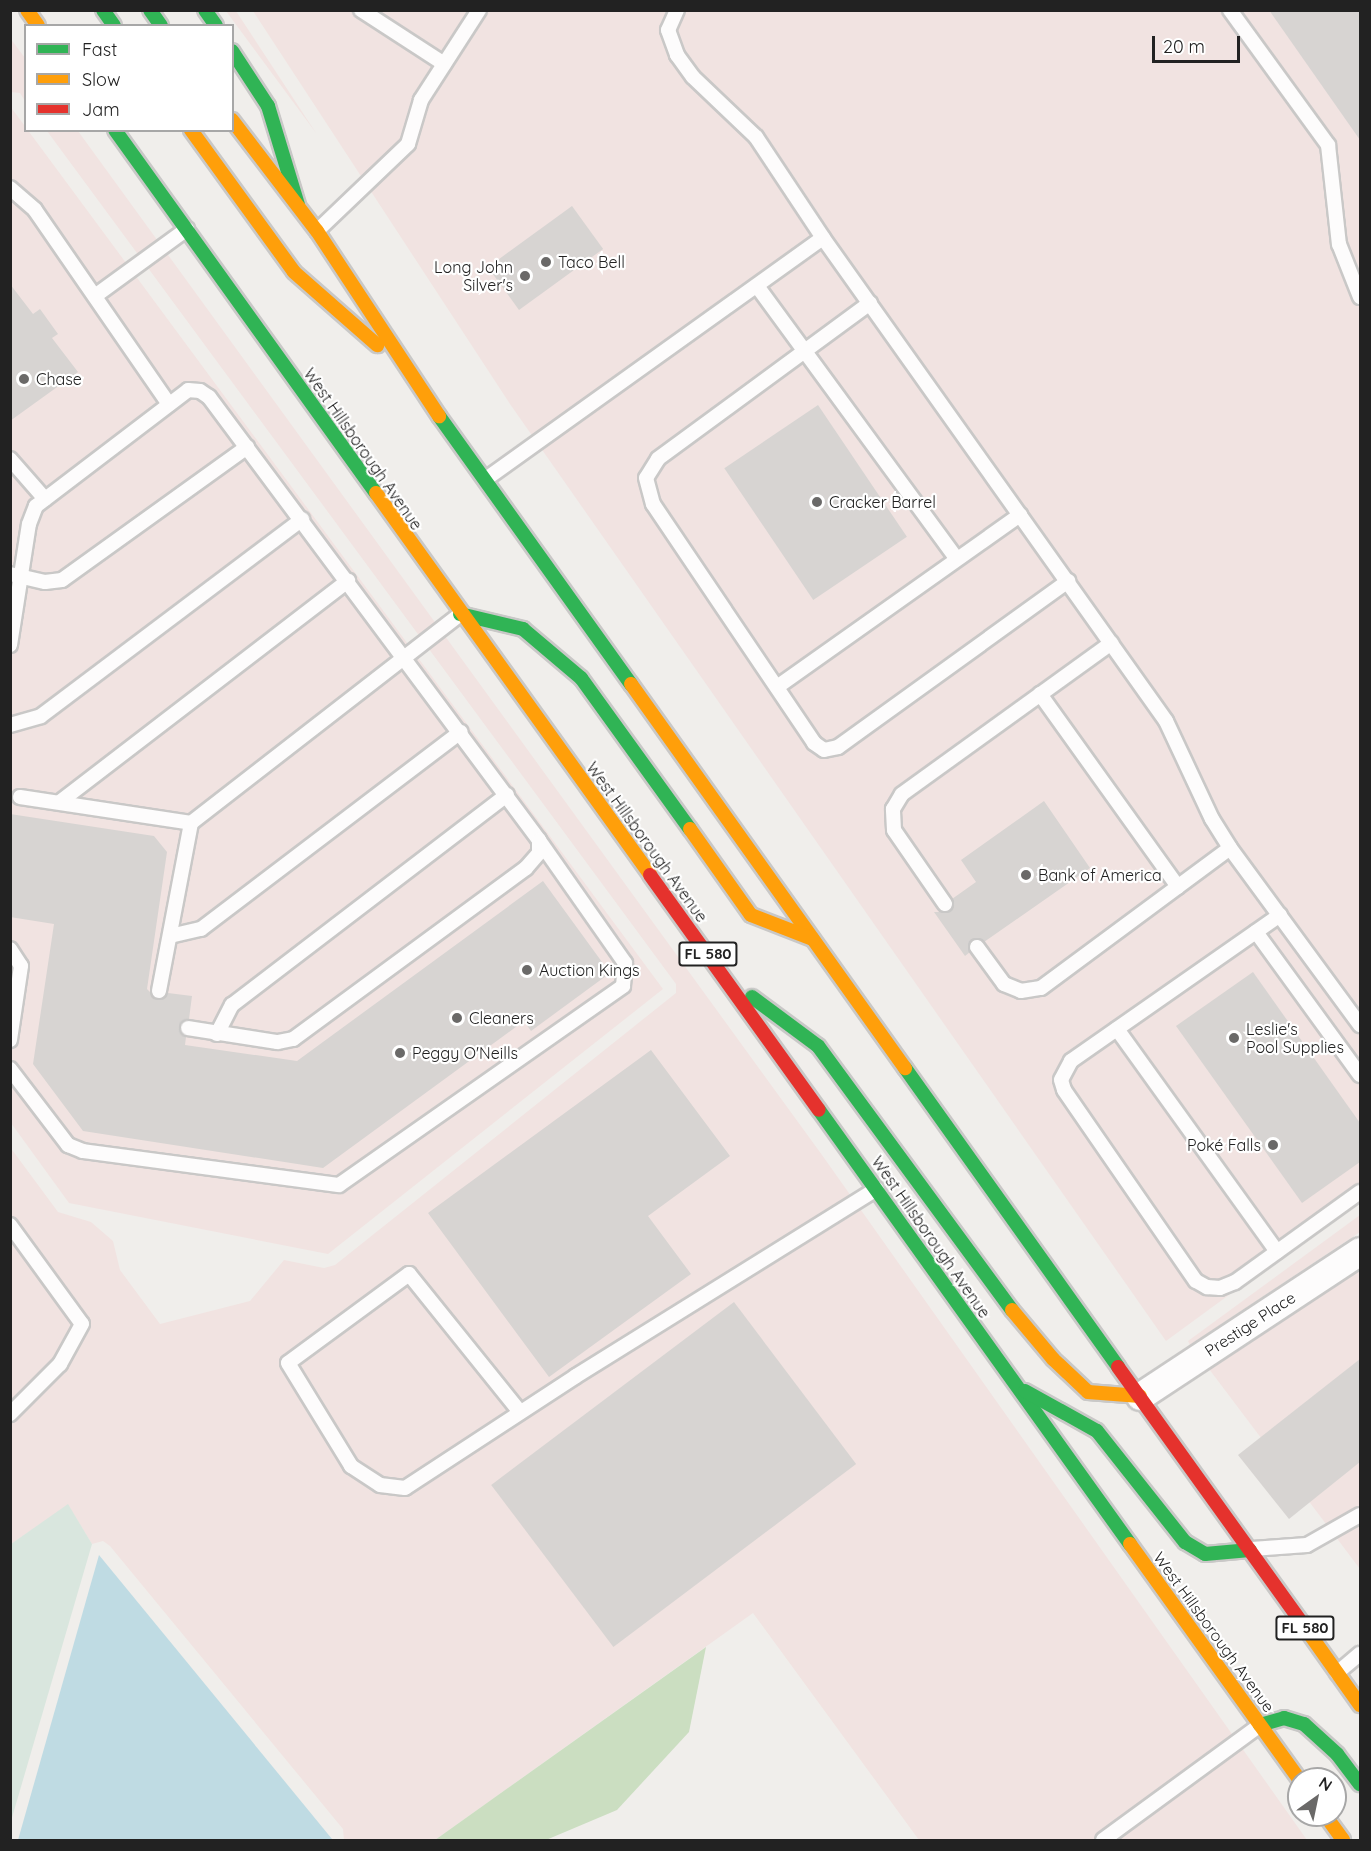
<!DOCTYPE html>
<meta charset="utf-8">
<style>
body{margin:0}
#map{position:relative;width:1371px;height:1851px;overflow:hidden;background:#f0eeeb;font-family:Quicksand,sans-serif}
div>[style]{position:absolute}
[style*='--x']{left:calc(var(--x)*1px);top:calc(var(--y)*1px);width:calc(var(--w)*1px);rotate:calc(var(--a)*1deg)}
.commercial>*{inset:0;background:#f1e3e1}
.forest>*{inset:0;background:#cbdec1}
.wetland>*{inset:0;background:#d9e6de}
.water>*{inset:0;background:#bfdbe3}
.building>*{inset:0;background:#d7d4d2;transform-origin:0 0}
.roads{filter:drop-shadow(2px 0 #c9c8c7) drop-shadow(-2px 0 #c9c8c7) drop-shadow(0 2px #c9c8c7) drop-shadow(0 -2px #c9c8c7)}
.lane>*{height:14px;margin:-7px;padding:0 7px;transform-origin:7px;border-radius:7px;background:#fdfcfc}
.street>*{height:27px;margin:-13.5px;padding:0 13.5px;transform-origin:13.5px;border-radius:13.5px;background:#fdfcfc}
.fast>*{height:14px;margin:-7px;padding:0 7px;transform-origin:7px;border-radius:7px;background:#30b455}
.slow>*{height:14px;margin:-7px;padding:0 7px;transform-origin:7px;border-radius:7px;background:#ff9f0a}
.jam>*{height:14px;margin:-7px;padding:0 7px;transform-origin:7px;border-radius:7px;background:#e5322d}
.dots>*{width:16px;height:16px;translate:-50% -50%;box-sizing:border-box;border:3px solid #fff;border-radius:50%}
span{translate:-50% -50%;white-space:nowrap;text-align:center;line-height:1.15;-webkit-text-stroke:4.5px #fff;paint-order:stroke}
.shield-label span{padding:2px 4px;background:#fff;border:2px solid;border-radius:4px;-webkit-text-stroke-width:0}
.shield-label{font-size:15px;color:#222;font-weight:700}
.poi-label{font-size:16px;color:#222}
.left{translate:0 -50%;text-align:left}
.right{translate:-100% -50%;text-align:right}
.street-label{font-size:16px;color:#222}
.frame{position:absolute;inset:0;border:12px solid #222;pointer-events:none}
.legend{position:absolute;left:24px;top:24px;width:210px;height:108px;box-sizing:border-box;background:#fff;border:2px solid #a7a7a7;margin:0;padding:8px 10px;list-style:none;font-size:18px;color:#222}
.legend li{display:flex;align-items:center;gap:12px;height:30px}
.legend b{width:30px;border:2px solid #a7a7a7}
.north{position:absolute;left:1287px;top:1767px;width:60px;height:60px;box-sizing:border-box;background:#fff;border:2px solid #a7a7a7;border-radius:50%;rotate:33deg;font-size:16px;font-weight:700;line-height:24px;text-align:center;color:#222}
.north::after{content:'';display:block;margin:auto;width:21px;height:27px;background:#6a6968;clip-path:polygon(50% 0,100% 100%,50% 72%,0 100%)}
.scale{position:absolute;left:1152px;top:36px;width:88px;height:27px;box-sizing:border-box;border:3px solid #222;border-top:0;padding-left:8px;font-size:18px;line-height:21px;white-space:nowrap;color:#222;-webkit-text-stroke:4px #fff;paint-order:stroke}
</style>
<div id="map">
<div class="commercial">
<div style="clip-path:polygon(226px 11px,236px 11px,316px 133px)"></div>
<div style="clip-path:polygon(253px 11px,1360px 11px,1360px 1199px,1166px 1341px,510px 404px)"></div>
<div style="clip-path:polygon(10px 38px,25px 58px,25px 101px,20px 93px,11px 92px)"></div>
<div style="clip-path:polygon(10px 106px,663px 989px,328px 1254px,69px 1203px,11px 1123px)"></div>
<div style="clip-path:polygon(47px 131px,78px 131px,822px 1155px,1307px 1840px,919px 1840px,753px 1613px,435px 1840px,344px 1840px,343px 1829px,110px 1546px,103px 1541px,92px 1544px,68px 1505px,11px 1544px,10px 1147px,58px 1212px,91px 1222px,113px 1241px,120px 1270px,160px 1324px,250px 1301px,284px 1260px,324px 1268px,335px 1265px,676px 993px,676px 984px)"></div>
<div style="clip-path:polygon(1360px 1215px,1360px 1232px,1190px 1345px,1188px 1341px)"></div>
<div style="clip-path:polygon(1360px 1269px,1360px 1569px,1209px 1369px)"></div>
</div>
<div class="forest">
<div style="clip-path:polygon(706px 1647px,689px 1732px,617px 1810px,546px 1840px,435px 1840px)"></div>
</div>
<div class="wetland">
<div style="clip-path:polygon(68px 1504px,92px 1544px,11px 1821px,11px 1544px)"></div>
</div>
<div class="water">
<div style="clip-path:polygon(99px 1555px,332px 1839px,330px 1840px,18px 1840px)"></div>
</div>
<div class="building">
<div style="clip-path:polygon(1269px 10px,1360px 10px,1360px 140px)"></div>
<div style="left:572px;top:206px;width:53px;height:104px;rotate:54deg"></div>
<div style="clip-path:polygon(10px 284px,33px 314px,40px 309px,58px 334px,52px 338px,78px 372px,10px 421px)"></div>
<div style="left:818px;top:405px;width:159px;height:113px;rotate:56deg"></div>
<div style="clip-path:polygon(1044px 801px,1090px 868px,984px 942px,972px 939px,970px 952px,965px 956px,934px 912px,950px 912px,952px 899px,976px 882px,961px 860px)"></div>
<div style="clip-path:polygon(10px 814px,154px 836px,167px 852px,147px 989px,158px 1000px,168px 993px,192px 996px,189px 1019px,179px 1027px,186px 1037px,185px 1045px,297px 1061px,543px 881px,610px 973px,531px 1031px,524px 1021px,323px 1168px,83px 1131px,33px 1064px,54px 924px,10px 917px)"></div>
<div style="clip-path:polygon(1253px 972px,1360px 1123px,1360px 1162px,1302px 1203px,1176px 1026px)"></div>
<div style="clip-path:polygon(651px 1050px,730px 1156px,648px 1216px,691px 1274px,549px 1377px,428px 1213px)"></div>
<div style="left:734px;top:1302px;width:203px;height:304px;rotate:53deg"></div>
<div style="clip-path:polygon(1360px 1359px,1360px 1462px,1289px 1519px,1238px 1455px)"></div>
</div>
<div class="roads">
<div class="lane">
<div style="--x:361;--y:10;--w:99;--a:33"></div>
<div style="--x:677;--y:10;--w:22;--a:114"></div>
<div style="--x:668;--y:30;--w:27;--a:70"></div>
<div style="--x:677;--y:55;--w:27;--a:54"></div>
<div style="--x:693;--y:77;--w:87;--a:43.6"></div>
<div style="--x:756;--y:137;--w:121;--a:56.4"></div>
<div style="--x:823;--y:238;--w:592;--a:54.62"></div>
<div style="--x:1166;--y:721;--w:108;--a:64.9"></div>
<div style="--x:1212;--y:819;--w:34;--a:58"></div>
<div style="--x:1230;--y:848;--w:220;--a:53.7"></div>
<div style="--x:1230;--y:10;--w:167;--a:54"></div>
<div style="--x:1328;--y:145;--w:100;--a:83.7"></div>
<div style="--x:1339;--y:244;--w:57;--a:68.4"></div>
<div style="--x:10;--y:188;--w:33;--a:41"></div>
<div style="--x:35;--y:210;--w:236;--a:55.4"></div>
<div style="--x:317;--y:231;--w:126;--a:-43.7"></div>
<div style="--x:408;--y:144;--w:46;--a:-73.5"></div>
<div style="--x:421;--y:100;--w:107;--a:-57.2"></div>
<div style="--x:757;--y:286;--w:338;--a:53.8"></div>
<div style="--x:95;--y:296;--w:114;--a:-36.1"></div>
<div style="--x:870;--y:303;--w:263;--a:143.7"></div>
<div style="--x:658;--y:459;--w:22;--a:122"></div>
<div style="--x:646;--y:478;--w:27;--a:75"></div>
<div style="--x:653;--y:504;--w:288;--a:56"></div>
<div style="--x:814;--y:743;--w:12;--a:35"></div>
<div style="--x:824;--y:750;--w:14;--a:-12"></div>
<div style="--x:838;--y:747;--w:284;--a:-35.8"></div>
<div style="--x:10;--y:459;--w:53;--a:48.8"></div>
<div style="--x:486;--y:479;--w:414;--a:-35.6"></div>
<div style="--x:10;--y:574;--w:36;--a:13"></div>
<div style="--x:45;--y:582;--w:17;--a:-7"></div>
<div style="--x:62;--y:580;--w:228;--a:-35.7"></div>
<div style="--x:10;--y:645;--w:122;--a:-81.1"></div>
<div style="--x:29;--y:524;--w:19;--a:-69"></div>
<div style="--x:36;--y:506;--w:191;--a:-37.3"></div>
<div style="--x:188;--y:390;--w:12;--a:5"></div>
<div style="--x:200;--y:391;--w:11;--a:34"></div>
<div style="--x:209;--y:397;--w:552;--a:53.32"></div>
<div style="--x:539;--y:840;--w:13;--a:90"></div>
<div style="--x:539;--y:853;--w:20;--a:131"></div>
<div style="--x:526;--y:868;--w:289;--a:143.7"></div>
<div style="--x:293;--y:1039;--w:16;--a:169"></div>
<div style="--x:277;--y:1042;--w:90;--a:-171.1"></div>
<div style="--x:777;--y:687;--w:298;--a:-35.3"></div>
<div style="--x:1040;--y:694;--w:237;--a:54.4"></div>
<div style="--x:10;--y:725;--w:32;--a:-16"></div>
<div style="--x:41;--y:716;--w:327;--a:-37"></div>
<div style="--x:20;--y:797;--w:173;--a:8.6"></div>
<div style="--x:191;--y:823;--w:171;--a:100.8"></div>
<div style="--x:61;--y:801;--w:362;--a:-37.5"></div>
<div style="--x:191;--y:823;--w:341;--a:-37.8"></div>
<div style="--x:945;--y:904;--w:90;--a:-124.6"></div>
<div style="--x:894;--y:830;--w:21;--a:-93"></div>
<div style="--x:893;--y:809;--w:17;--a:-59"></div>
<div style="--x:902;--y:794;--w:258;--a:-35.8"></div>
<div style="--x:1280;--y:915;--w:255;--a:145.1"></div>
<div style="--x:1071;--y:1061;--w:21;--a:118"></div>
<div style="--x:1061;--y:1080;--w:10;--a:73"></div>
<div style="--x:1064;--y:1090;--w:232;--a:55.4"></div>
<div style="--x:1196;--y:1281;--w:13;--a:29"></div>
<div style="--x:1207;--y:1287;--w:13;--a:4"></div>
<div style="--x:1220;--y:1288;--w:16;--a:-22"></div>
<div style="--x:1235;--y:1282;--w:154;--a:-35.8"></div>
<div style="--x:1256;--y:932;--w:177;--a:54"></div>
<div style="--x:170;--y:936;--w:32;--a:-13"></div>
<div style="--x:201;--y:929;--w:326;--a:-37.2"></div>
<div style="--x:977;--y:947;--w:46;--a:53.9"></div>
<div style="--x:1004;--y:984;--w:18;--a:22"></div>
<div style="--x:1021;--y:991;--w:20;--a:-9"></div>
<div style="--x:1041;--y:988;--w:235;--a:-36.5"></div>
<div style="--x:10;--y:949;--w:20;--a:57"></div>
<div style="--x:21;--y:966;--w:75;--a:98.5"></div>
<div style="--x:1117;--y:1029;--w:274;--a:54.3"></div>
<div style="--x:217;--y:1034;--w:33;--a:-63"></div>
<div style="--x:232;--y:1005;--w:346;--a:-37.4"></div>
<div style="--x:10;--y:1069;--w:96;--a:52.7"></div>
<div style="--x:68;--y:1145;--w:16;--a:22"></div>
<div style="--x:83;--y:1151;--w:258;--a:7.6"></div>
<div style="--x:339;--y:1185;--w:347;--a:-35"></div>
<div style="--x:623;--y:986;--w:23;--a:-85"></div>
<div style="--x:625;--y:963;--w:150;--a:-125"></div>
<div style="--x:10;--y:1225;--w:122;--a:54"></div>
<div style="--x:82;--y:1324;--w:46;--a:118.8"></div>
<div style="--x:60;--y:1364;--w:71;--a:135"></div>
<div style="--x:520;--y:1412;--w:177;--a:-128.8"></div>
<div style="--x:409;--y:1274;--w:150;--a:143.7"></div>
<div style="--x:288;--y:1363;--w:121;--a:58.5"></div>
<div style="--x:351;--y:1466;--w:35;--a:33"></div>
<div style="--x:380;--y:1485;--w:25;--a:7"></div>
<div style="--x:405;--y:1488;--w:204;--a:-33.2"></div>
<div style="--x:576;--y:1376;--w:354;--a:-31.9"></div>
<div style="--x:1252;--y:1549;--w:55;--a:-4.2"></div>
<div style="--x:1307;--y:1545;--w:61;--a:-29.5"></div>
<div style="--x:1337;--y:1673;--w:30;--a:-40"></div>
<div style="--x:1103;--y:1840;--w:195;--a:-36.2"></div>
</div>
<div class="street">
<div style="--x:1140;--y:1396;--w:263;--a:-33.4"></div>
</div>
<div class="fast">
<div style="--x:103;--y:10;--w:19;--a:55"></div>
<div style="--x:150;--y:10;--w:19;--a:55"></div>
<div style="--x:205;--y:10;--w:19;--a:55"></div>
<div style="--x:232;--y:51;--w:66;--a:56.8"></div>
<div style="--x:268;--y:106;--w:103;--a:73.1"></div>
<div style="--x:115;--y:130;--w:447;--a:54.3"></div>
<div style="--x:439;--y:416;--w:330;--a:54.4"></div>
<div style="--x:460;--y:614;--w:65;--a:13.4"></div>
<div style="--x:523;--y:629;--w:76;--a:40.2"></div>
<div style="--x:581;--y:678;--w:186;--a:54.2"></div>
<div style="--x:752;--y:997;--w:82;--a:36.6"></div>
<div style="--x:818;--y:1046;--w:328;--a:53.7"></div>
<div style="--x:905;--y:1068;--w:367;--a:54.5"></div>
<div style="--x:819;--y:1110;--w:534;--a:54.38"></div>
<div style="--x:1025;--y:1391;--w:82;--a:29.1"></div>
<div style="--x:1097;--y:1431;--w:142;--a:51.6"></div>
<div style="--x:1185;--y:1542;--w:23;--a:31"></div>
<div style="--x:1205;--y:1554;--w:45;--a:-5.1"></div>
<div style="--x:1260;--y:1725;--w:25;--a:-16"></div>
<div style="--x:1284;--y:1718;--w:21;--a:17"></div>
<div style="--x:1304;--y:1724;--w:45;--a:42.3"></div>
<div style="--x:1337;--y:1754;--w:38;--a:53"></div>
</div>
<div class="slow">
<div style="--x:27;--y:10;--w:19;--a:55"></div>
<div style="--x:232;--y:120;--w:140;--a:52.6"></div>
<div style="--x:317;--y:231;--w:222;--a:56.6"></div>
<div style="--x:191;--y:130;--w:175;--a:54"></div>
<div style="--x:294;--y:272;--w:111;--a:41.3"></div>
<div style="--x:376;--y:493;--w:470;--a:54.3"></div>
<div style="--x:631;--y:684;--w:472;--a:54.5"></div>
<div style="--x:690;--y:829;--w:105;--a:54.7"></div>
<div style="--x:751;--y:915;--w:66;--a:21.2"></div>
<div style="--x:1012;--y:1310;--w:64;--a:50.1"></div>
<div style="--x:1053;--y:1359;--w:48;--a:43.3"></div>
<div style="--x:1088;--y:1392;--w:52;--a:4.4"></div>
<div style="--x:1130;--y:1544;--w:289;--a:54.3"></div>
<div style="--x:1301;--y:1622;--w:102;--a:54.6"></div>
<div style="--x:1325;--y:1815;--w:31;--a:54"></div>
</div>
<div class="jam">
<div style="--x:650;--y:875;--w:289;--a:54.3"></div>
<div style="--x:1118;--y:1367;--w:314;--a:54.3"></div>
</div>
</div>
<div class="dots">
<div style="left:546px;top:262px;background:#6a6968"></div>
<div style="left:525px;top:276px;background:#6a6968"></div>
<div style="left:24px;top:379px;background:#6a6968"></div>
<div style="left:817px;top:502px;background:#6a6968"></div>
<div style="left:1026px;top:875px;background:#6a6968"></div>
<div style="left:527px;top:970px;background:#6a6968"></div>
<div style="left:457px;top:1018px;background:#6a6968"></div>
<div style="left:1234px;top:1038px;background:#6a6968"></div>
<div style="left:400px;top:1053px;background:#6a6968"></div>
<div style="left:1273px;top:1145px;background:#6a6968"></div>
</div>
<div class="shield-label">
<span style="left:708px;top:954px">FL 580</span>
<span style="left:1305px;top:1628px">FL 580</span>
</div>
<div class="poi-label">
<span class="left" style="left:558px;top:262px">Taco Bell</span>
<span class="right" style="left:513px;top:276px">Long John<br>Silver's</span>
<span class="left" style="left:36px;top:379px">Chase</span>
<span class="left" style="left:829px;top:502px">Cracker Barrel</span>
<span class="left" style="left:1038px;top:875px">Bank of America</span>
<span class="left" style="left:539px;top:970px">Auction Kings</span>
<span class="left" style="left:469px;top:1018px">Cleaners</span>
<span class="left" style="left:1246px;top:1038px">Leslie's<br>Pool Supplies</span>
<span class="left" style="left:412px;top:1053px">Peggy O'Neills</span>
<span class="right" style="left:1261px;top:1145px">Poké Falls</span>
</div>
<div class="street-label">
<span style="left:363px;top:449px;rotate:55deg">West Hillsborough Avenue</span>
<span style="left:647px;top:842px;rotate:54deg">West Hillsborough Avenue</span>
<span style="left:931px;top:1237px;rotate:55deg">West Hillsborough Avenue</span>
<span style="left:1250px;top:1324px;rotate:-33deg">Prestige Place</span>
<span style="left:1214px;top:1632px;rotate:54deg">West Hillsborough Avenue</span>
</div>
<div class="frame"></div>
<ul class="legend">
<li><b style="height:8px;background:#30b455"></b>Fast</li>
<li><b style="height:8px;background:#ff9f0a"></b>Slow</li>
<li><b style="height:8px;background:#e5322d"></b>Jam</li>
</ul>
<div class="north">N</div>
<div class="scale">20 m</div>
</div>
